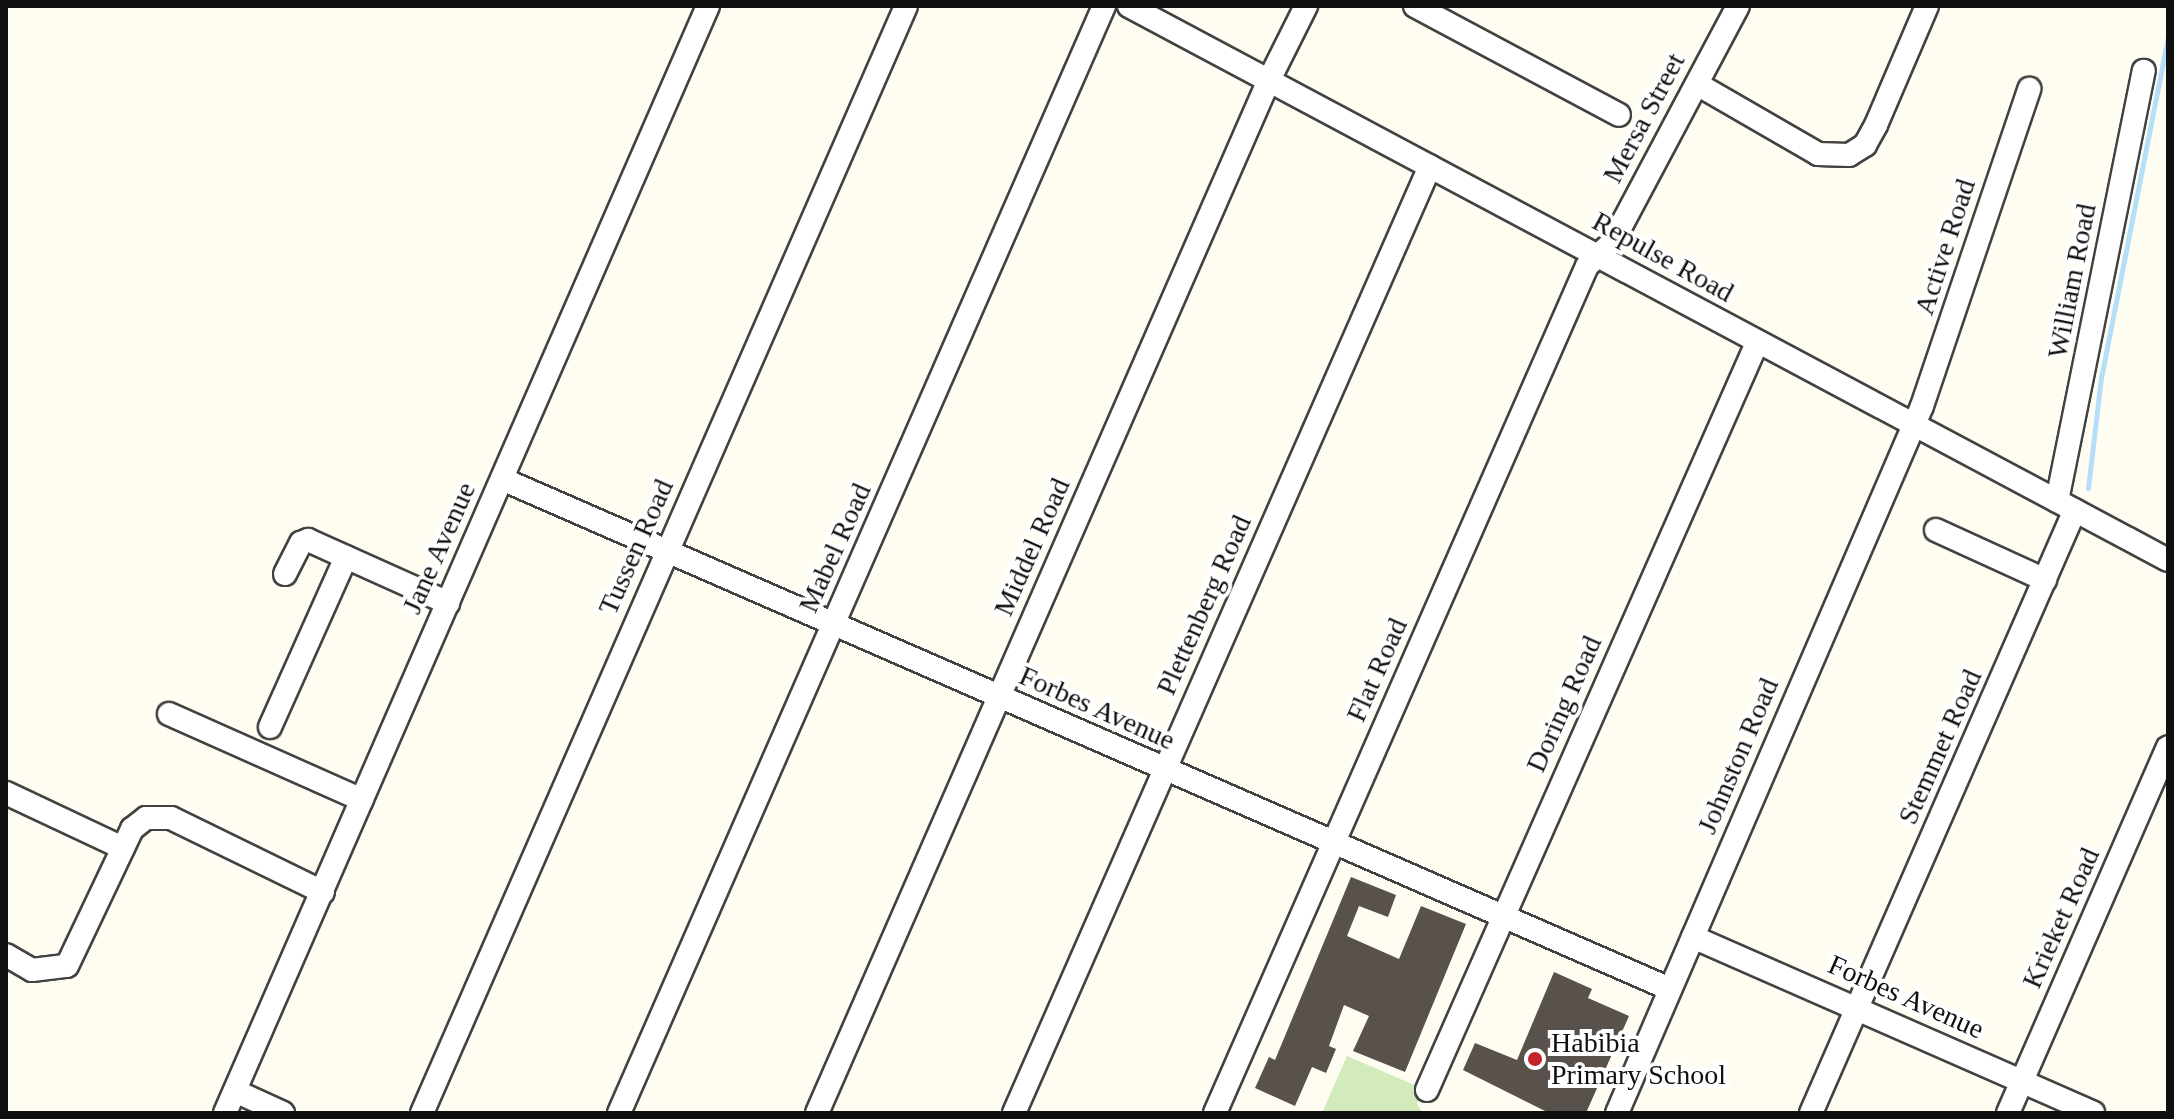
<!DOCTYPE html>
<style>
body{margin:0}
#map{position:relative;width:2174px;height:1119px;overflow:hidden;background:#fffdf2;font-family:"Times New Roman",serif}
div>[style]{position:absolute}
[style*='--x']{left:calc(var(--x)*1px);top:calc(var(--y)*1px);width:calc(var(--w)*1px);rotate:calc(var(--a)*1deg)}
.green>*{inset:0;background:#d3ebba}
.stream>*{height:5px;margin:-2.5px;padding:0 2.5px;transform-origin:2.5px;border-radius:2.5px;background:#b5def8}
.building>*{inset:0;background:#59514b}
.roads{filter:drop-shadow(2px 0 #424242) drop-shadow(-2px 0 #424242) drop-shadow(0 2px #424242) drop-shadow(0 -2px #424242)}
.minor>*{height:22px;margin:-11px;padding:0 11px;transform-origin:11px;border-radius:11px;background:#fff}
.dots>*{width:22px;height:22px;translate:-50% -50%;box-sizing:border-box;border:4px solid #fff;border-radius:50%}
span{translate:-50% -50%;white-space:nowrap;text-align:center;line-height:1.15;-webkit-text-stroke:8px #fff;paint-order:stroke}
.street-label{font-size:28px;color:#0f0f0f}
.poi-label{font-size:28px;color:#0f0f0f}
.left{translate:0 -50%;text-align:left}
.frame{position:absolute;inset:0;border:8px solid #0f0f0f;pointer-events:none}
</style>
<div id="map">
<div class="green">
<div style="clip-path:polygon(1347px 1056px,1419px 1087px,1417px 1104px,1423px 1113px,1322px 1113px)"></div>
</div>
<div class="stream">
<div style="--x:2088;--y:488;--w:111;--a:-83.3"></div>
<div style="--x:2101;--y:378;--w:349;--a:-78.9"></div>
</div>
<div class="building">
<div style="clip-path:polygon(1351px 877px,1396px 895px,1388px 917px,1359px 906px,1347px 936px,1399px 959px,1421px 906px,1466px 924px,1405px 1072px,1353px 1051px,1369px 1016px,1344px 1005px,1329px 1046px,1336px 1049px,1326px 1073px,1312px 1067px,1295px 1106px,1255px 1088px,1269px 1057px,1275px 1060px)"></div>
<div style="clip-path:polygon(1554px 972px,1592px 989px,1588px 998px,1629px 1016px,1586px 1113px,1549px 1113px,1463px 1070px,1475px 1043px,1517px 1060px)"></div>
</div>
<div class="roads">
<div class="minor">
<div style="--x:1129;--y:6;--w:1177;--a:28.07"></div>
<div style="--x:1415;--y:6;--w:231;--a:28.1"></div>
<div style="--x:1697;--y:84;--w:140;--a:30"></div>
<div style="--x:1818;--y:154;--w:31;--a:2"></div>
<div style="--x:1849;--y:155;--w:19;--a:-32"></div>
<div style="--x:1865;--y:145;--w:23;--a:-61"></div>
<div style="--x:1876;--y:125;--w:129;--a:-66.8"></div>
<div style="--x:502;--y:479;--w:1274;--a:23.59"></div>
<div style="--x:2057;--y:501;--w:439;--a:-78.6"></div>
<div style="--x:1936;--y:530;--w:120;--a:24.6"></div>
<div style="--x:285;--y:574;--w:35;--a:-63"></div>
<div style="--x:301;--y:543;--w:8;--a:-23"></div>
<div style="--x:308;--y:540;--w:154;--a:24.2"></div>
<div style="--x:169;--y:714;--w:211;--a:24"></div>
<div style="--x:270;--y:727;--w:186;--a:-65.9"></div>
<div style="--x:6;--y:793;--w:129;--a:25.2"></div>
<div style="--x:1693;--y:937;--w:437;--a:23.7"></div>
<div style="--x:6;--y:955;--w:30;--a:30"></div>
<div style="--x:32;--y:970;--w:35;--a:-7"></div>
<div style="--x:67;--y:966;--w:152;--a:-64.6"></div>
<div style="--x:132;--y:829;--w:18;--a:-38"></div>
<div style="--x:146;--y:818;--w:25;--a:0"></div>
<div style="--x:171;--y:818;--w:169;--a:26"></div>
<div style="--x:1427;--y:1090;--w:817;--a:-66.17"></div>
<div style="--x:235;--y:1091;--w:53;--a:24.6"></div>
<div style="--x:225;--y:1113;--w:1208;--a:-66.43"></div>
<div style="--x:422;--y:1113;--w:1208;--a:-66.38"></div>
<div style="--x:619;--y:1113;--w:1209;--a:-66.34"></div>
<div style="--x:817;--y:1113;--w:1128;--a:-66.37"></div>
<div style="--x:1269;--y:80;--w:83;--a:-63.4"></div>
<div style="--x:1014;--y:1113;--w:1034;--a:-66.28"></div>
<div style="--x:1215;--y:1113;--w:925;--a:-66.29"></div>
<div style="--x:1587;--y:266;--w:34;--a:-43"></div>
<div style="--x:1612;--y:243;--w:268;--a:-62"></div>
<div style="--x:1617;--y:1113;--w:770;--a:-66.66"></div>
<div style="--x:1922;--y:406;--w:335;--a:-71.3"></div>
<div style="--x:1811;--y:1113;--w:658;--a:-66.36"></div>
<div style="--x:2008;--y:1113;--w:399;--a:-66.4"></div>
</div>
</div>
<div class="dots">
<div style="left:1535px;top:1059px;background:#c42328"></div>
</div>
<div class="street-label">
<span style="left:1644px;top:118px;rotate:-62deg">Mersa Street</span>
<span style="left:1945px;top:247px;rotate:-72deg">Active Road</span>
<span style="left:1663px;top:257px;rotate:29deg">Repulse Road</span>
<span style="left:2072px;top:281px;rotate:-79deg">William Road</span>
<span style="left:636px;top:547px;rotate:-66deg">Tussen Road</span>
<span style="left:1032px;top:547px;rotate:-66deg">Middel Road</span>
<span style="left:439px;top:548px;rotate:-66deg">Jane Avenue</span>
<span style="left:835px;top:548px;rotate:-66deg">Mabel Road</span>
<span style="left:1204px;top:605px;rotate:-66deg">Plettenberg Road</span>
<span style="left:1377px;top:670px;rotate:-66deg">Flat Road</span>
<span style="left:1564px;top:704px;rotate:-66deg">Doring Road</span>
<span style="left:1097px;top:708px;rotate:24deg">Forbes Avenue</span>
<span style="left:1940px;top:747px;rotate:-66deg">Stemmet Road</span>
<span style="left:1738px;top:756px;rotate:-67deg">Johnston Road</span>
<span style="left:2061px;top:918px;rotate:-66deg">Krieket Road</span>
<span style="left:1906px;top:997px;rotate:24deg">Forbes Avenue</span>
</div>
<div class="poi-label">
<span class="left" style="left:1551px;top:1059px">Habibia<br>Primary School</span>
</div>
<div class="frame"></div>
</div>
